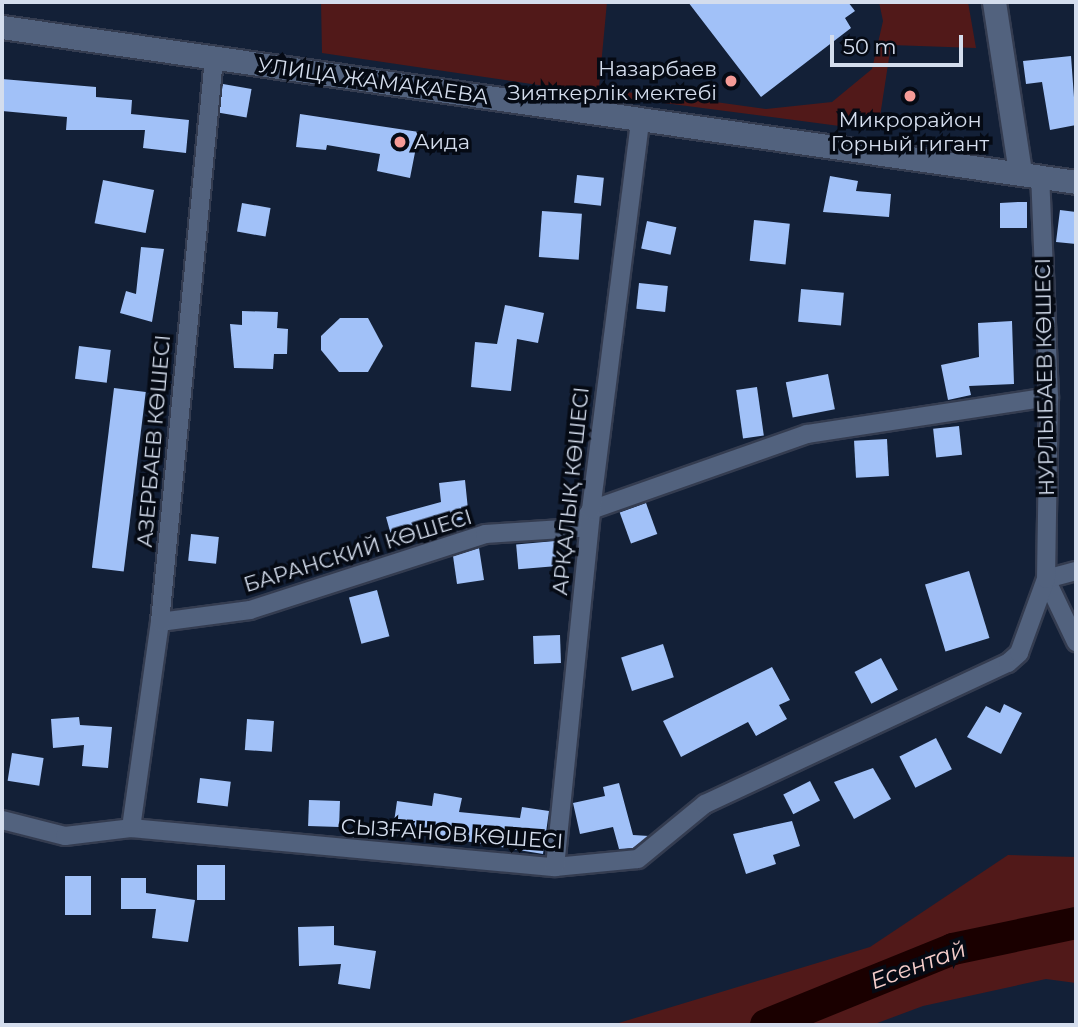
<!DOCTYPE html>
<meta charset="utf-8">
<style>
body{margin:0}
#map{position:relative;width:1078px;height:1027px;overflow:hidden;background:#132037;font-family:Montserrat,sans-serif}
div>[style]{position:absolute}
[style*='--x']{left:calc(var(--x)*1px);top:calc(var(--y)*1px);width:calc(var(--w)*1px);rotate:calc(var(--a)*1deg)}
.green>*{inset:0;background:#511919}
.river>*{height:32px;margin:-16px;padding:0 16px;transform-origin:16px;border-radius:16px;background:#1a0000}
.building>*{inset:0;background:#a1c1f8;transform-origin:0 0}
.roads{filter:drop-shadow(2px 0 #343c50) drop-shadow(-2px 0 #343c50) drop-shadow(0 2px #343c50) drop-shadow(0 -2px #343c50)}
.street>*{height:18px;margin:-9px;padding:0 9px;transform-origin:9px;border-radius:9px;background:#52627e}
.secondary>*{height:23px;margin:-11.5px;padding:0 11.5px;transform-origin:11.5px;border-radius:11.5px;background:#52627e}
.dots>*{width:19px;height:19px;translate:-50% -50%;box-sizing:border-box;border:4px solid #050a14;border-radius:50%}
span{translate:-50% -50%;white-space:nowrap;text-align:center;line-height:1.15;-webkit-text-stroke:7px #050a14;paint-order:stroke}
.poi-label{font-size:21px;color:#d4dded}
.right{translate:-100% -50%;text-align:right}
.left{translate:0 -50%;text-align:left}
.street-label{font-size:21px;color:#d4dded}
.water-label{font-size:23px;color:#f6cecb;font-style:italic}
.frame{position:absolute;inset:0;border:4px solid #d4dded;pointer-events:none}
.scale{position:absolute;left:830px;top:35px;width:133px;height:32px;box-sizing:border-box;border:4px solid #d4dded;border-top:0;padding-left:9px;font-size:21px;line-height:24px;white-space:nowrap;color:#d4dded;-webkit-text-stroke:5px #050a14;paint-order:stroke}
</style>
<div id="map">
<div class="green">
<div style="clip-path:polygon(321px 2px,607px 2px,599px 87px,639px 94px,639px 100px,322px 53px)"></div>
<div style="clip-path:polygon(879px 2px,968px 2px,976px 48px,891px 45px,879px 123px,847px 127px,664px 103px,665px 95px,766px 109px,832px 102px,872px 69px,883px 21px)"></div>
<div style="clip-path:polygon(1008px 855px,1076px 857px,1076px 983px,1046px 979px,923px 1006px,872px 1025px,612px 1025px,870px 947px)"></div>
</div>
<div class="river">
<div style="--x:766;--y:1025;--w:202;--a:-22.1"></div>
<div style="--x:953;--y:949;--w:126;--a:-11.9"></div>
</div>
<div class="building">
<div style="clip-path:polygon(688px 2px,848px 2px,855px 11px,845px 18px,851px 28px,761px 97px)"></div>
<div style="clip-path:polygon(1071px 56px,1076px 125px,1050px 130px,1042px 82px,1026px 84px,1023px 61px)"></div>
<div style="clip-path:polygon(2px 79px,96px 87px,96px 97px,132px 100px,131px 114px,189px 120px,186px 153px,143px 148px,145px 130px,66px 130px,67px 117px,2px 111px)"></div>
<div style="left:223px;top:84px;width:29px;height:29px;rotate:10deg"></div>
<div style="clip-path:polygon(300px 114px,419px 132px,410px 178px,377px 171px,380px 154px,327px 145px,326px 150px,296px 147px)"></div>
<div style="left:577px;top:175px;width:27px;height:28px;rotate:6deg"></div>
<div style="clip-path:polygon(830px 176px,858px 181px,856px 191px,891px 194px,889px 217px,823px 212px)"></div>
<div style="left:103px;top:180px;width:52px;height:44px;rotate:11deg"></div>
<div style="clip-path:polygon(1018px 202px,1027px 202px,1027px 228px,1000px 228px,1000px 203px)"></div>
<div style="left:242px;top:203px;width:29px;height:29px;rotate:10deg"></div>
<div style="clip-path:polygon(1060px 210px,1076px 212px,1076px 244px,1056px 242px)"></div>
<div style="left:542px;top:211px;width:40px;height:46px;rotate:4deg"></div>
<div style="left:754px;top:220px;width:36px;height:41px;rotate:6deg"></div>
<div style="left:647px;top:221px;width:30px;height:28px;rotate:12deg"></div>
<div style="clip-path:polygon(141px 247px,164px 249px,152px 322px,120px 313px,126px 291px,136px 294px)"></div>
<div style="left:639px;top:283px;width:29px;height:26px;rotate:6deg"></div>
<div style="left:801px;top:289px;width:43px;height:33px;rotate:5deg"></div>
<div style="clip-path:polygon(505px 305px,544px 313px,538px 343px,517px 339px,511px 391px,471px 387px,475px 342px,497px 344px)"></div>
<div style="clip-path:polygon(242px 311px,278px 312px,277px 328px,288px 329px,287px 354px,274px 354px,273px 369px,234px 368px,230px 324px,242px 325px)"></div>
<div style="clip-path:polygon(340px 318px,368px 318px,383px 346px,368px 372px,339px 372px,321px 350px,321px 336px)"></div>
<div style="clip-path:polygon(1012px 321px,1014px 384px,969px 386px,971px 395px,948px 400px,941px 365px,979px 357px,978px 323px)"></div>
<div style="left:79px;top:346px;width:32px;height:33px;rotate:7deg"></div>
<div style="left:828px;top:374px;width:36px;height:43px;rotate:79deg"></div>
<div style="left:757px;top:387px;width:49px;height:21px;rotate:82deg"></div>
<div style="left:114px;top:388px;width:32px;height:181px;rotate:7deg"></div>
<div style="left:959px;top:426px;width:29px;height:26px;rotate:84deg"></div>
<div style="left:887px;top:439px;width:37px;height:33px;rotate:87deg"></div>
<div style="clip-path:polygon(465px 480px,469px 519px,424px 524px,428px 537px,394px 546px,386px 517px,441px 502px,439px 483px)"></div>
<div style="left:646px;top:503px;width:33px;height:28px;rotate:70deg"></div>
<div style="left:191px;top:534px;width:28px;height:27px;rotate:6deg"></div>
<div style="left:555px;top:541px;width:25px;height:39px;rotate:85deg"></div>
<div style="clip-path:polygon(479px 548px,484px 580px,457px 584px,453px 556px)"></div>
<div style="left:969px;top:571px;width:70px;height:46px;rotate:73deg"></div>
<div style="left:377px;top:590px;width:48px;height:29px;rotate:75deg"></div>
<div style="left:560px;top:635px;width:28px;height:27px;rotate:88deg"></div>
<div style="left:663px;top:644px;width:35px;height:44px;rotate:72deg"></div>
<div style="left:881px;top:658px;width:36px;height:30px;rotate:62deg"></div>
<div style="clip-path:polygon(772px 667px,790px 700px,779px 705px,787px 719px,756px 736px,748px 722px,681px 757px,663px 721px)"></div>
<div style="clip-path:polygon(1004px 704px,1022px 713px,1001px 754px,967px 737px,986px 706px,1000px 713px)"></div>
<div style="clip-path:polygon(79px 717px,80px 725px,112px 727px,108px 768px,82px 766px,84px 745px,53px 748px,51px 719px)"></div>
<div style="left:247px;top:719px;width:27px;height:31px;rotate:4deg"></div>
<div style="left:936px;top:738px;width:35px;height:41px;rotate:63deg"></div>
<div style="left:12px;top:753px;width:32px;height:28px;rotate:9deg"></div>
<div style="clip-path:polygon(873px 768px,891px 799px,854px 819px,834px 782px)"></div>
<div style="left:200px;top:778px;width:31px;height:25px;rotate:7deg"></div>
<div style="left:810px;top:781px;width:22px;height:30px;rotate:63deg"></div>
<div style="clip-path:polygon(619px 783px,633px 835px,649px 836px,633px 848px,619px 849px,613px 827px,580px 834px,573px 803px,605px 796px,603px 787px)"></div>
<div style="clip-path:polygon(434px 793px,462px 798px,459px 812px,520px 818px,522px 807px,549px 811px,543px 854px,393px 829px,397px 801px,432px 806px)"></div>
<div style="left:309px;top:800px;width:31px;height:26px;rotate:2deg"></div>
<div style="clip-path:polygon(792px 821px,800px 846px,773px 855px,776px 864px,746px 874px,733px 834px)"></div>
<div style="left:197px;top:865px;width:28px;height:35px"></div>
<div style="left:65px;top:876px;width:26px;height:39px"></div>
<div style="clip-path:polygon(121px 878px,146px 878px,146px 893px,195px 900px,188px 942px,152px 938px,156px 909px,121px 909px)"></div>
<div style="clip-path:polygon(334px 926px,334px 945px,376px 951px,370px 989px,338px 984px,341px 964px,299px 966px,298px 927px)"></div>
</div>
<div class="roads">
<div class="street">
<div style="--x:1046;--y:579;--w:70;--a:64.5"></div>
<div style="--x:1046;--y:579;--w:31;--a:-15"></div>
<div style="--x:160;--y:622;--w:91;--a:-7.6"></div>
<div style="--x:250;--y:610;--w:247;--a:-17.9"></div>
<div style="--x:485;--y:534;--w:93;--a:-3.7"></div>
<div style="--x:578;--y:528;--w:22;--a:-54"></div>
<div style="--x:591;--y:510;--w:229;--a:-19.4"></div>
<div style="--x:807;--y:434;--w:245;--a:-8.7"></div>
<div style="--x:2;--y:820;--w:65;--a:14.3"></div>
<div style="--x:65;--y:836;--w:66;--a:-6.9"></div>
<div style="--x:131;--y:828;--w:426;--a:5.3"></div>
<div style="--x:555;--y:867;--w:83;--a:-5.5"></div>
<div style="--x:638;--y:859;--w:87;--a:-39.4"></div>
<div style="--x:705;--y:804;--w:334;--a:-25"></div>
<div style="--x:1008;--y:663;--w:15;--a:-42"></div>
<div style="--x:1019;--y:653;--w:79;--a:-70"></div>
<div style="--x:1046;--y:579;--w:182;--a:-89.1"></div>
<div style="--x:1049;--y:397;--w:221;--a:-92.3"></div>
<div style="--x:131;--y:828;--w:208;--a:-82"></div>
<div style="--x:160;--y:622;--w:567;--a:-84.53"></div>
<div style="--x:555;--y:867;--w:359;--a:-84.2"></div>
<div style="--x:591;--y:510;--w:392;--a:-82.8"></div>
</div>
<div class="secondary">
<div style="--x:994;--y:2;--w:172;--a:81.3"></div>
<div style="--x:2;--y:27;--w:1085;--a:8.21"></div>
</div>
</div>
<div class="dots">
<div style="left:731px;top:81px;background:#f59b97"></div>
<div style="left:910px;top:96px;background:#f59b97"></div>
<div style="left:400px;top:142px;background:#f59b97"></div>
</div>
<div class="poi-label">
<span class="right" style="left:717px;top:81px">Назарбаев<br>Зияткерлік мектебі</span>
<span style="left:910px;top:132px">Микрорайон<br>Горный гигант</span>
<span class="left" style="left:414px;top:142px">Аида</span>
</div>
<div class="street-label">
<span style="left:373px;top:81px;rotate:8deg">УЛИЦА ЖАМАКАЕВА</span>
<span style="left:1045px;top:377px;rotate:-91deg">НУРЛЫБАЕВ КӨШЕСІ</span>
<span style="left:154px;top:441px;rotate:-85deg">АЗЕРБАЕВ КӨШЕСІ</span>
<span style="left:571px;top:491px;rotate:-84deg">АРҚАЛЫҚ КӨШЕСІ</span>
<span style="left:358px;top:551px;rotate:-17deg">БАРАНСКИЙ КӨШЕСІ</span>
<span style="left:452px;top:834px;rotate:4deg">СЫЗҒАНОВ КӨШЕСІ</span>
</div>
<div class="water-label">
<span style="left:918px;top:965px;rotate:-20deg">Есентай</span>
</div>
<div class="frame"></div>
<div class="scale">50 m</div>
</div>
